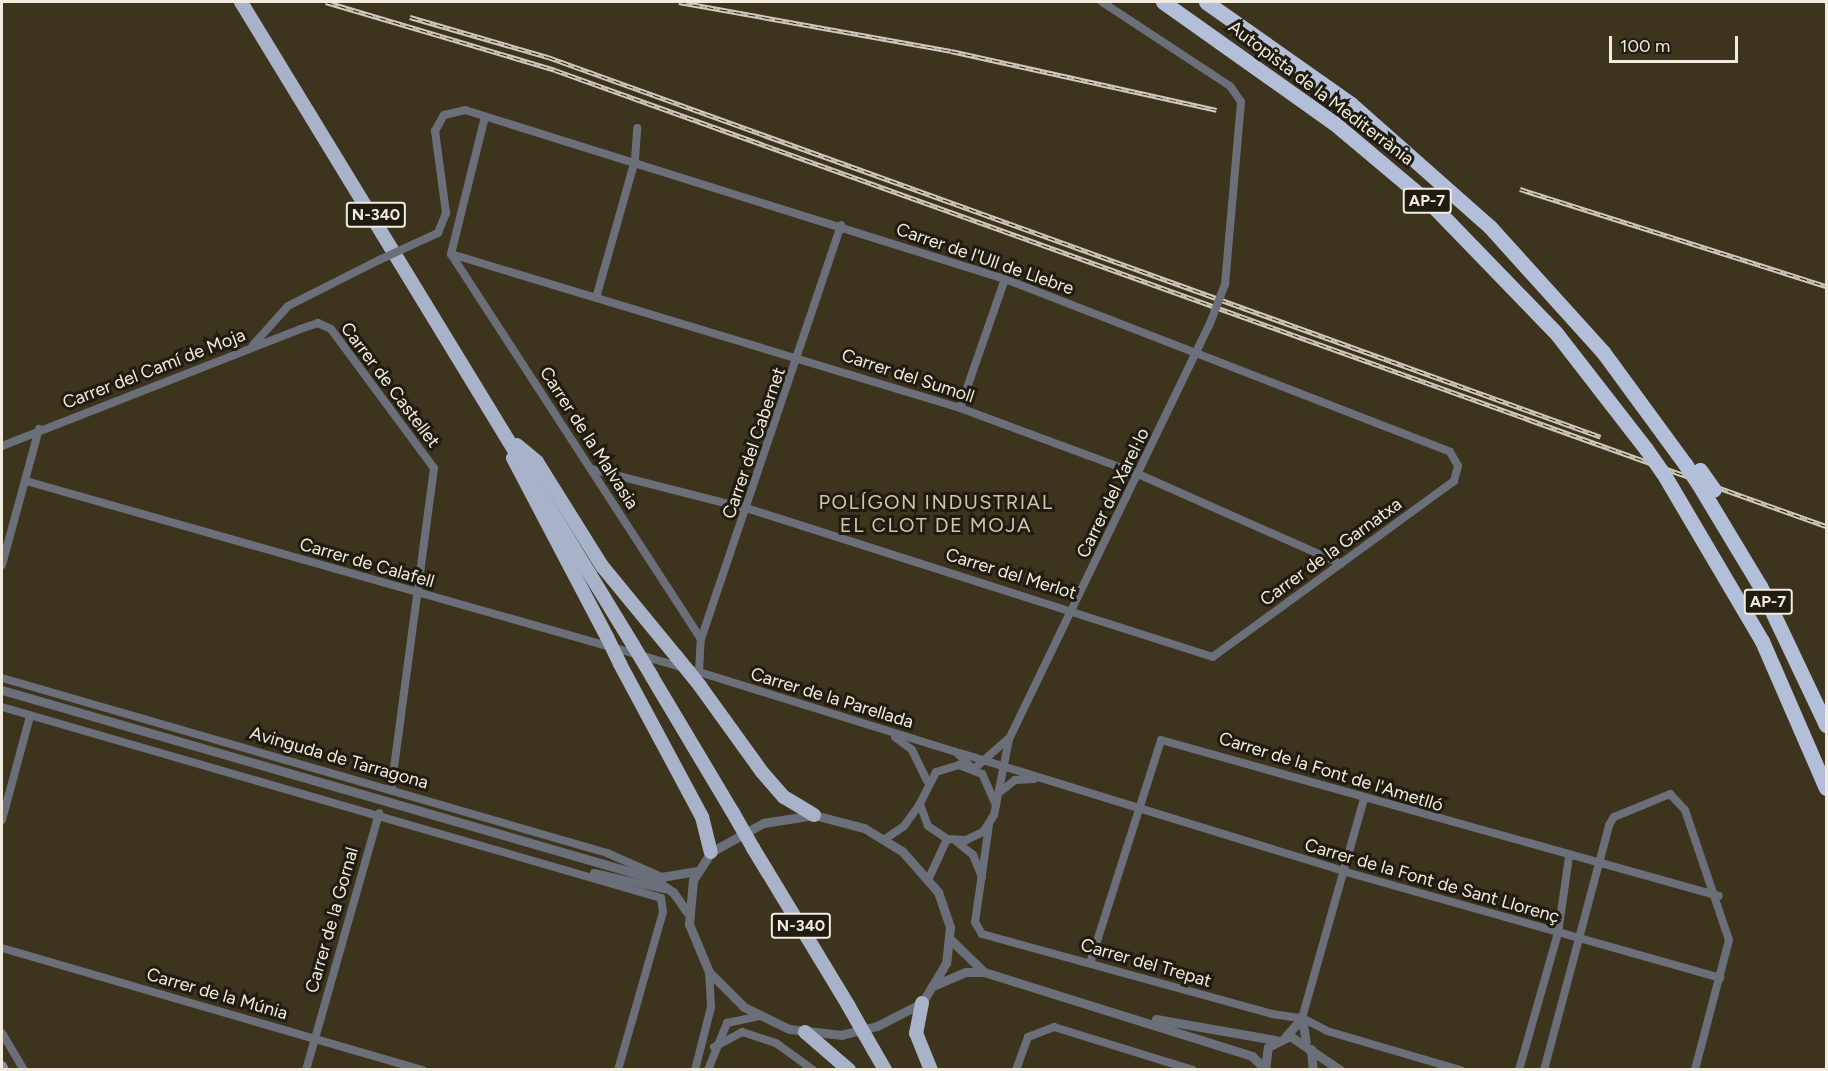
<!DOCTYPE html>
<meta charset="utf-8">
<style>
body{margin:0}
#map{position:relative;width:1828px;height:1071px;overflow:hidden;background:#3d341d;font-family:Figtree,sans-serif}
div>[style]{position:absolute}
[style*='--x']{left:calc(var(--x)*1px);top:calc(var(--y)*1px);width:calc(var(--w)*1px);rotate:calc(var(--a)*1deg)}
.minor>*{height:8px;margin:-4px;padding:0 4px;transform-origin:4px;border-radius:4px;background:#6a6f7a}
.tertiary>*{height:9px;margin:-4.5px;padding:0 4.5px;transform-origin:4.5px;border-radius:4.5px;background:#6a6f7a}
.secondary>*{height:10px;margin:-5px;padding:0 5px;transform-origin:5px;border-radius:5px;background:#888fa0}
.trunk>*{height:14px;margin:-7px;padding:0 7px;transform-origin:7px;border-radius:7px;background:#a8b3ca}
.motorway>*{height:15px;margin:-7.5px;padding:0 7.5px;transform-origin:7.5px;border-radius:7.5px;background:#b3bed8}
.rail>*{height:4.5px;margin-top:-2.25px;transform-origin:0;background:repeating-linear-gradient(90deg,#201c12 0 7px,#d0caba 0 14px);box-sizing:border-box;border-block:2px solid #d0caba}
.minor-bridge>*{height:8px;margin:-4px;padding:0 4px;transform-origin:4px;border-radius:4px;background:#6a6f7a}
.trunk-bridge>*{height:14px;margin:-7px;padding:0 7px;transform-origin:7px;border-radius:7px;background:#a8b3ca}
.motorway-bridge>*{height:15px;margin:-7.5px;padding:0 7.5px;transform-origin:7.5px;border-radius:7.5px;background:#b3bed8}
span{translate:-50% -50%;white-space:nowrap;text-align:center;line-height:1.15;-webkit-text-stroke:6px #201c12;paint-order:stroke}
.shield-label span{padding:2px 4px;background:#201c12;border:2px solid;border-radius:4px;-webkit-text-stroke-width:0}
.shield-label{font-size:16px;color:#f2ecde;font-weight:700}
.street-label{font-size:18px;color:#f2ecde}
.neighbourhood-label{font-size:20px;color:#d1c6ab;letter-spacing:1.5px}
.frame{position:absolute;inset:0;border:3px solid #f2ecde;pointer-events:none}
.scale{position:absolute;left:1609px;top:36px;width:129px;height:27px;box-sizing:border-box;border:3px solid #f2ecde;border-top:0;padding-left:8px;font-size:18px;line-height:21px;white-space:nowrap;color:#f2ecde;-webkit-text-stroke:4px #201c12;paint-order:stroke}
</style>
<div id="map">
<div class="minor">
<div style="--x:1102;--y:2;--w:153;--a:33.3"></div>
<div style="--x:1230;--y:86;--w:19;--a:55"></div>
<div style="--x:1241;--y:102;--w:183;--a:95"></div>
<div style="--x:438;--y:233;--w:22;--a:-68"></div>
<div style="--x:446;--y:213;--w:83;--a:-97.6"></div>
<div style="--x:435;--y:131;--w:18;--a:-61"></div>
<div style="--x:444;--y:115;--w:22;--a:-13"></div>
<div style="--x:465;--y:110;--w:566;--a:17.38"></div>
<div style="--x:1005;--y:279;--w:477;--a:21.2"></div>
<div style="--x:1450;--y:452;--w:16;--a:60"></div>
<div style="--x:1458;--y:466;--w:16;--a:105"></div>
<div style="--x:1454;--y:481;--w:298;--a:143.9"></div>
<div style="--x:1213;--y:657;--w:488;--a:-162.3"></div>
<div style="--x:748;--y:509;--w:162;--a:-165.7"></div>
<div style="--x:451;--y:254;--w:532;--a:16.83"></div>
<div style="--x:960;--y:408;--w:190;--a:20.3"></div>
<div style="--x:1138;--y:474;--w:222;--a:23.9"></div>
<div style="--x:451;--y:254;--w:459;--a:57"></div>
<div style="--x:451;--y:254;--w:141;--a:-76.1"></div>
<div style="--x:596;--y:298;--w:143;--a:-74.2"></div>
<div style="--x:635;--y:160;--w:32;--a:-86"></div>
<div style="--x:253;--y:345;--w:52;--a:-48.1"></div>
<div style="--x:288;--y:306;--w:102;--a:-26.8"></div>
<div style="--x:960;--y:408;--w:137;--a:-70.8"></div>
<div style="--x:2;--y:446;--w:320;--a:-21.4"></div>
<div style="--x:300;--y:329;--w:19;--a:-18"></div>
<div style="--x:318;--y:323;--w:14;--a:25"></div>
<div style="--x:331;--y:329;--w:173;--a:53.5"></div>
<div style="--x:434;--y:468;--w:325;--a:97.6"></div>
<div style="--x:26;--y:481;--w:700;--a:15.84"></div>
<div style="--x:699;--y:672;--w:269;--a:17.3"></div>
<div style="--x:956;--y:752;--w:23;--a:45"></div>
<div style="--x:2;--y:565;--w:141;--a:-74.8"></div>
<div style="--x:699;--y:672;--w:33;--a:-87"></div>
<div style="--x:701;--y:639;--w:437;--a:-71.3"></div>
<div style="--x:2;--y:678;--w:630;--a:16.13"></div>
<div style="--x:607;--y:853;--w:62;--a:23.7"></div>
<div style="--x:2;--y:707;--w:686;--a:16.16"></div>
<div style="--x:661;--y:898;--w:14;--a:82"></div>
<div style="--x:663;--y:912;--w:164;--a:105.9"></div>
<div style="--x:895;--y:737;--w:21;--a:37"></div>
<div style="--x:912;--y:750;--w:34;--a:64"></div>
<div style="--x:960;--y:753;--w:404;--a:17.1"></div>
<div style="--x:1346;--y:872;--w:389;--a:15.8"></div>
<div style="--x:974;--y:769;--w:48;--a:-41.6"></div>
<div style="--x:1010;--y:737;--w:457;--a:-64.2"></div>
<div style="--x:1000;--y:792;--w:19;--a:-39"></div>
<div style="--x:1015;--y:780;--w:19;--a:-3"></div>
<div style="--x:996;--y:805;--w:34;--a:-114"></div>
<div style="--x:982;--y:774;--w:25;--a:-159"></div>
<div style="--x:959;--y:765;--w:24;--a:163"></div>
<div style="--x:936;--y:772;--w:36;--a:117"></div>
<div style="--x:920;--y:804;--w:23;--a:70"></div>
<div style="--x:928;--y:826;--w:23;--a:34"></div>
<div style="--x:947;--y:839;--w:19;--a:3"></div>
<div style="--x:966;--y:840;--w:19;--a:-25"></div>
<div style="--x:983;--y:832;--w:20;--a:-57"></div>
<div style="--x:994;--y:815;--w:77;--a:-78.8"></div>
<div style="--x:2;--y:820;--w:108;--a:-74.9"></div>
<div style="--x:989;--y:825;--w:98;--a:98.2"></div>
<div style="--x:975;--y:922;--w:14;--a:60"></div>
<div style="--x:982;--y:934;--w:301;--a:15.4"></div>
<div style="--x:1272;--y:1014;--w:30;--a:8"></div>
<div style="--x:1302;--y:1018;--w:28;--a:27"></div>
<div style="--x:1327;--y:1031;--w:139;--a:16.3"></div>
<div style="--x:885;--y:839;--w:23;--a:-34"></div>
<div style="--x:904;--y:826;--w:27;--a:-54"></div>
<div style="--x:957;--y:842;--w:21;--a:39"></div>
<div style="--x:973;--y:855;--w:24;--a:68"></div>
<div style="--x:594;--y:873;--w:72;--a:12.9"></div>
<div style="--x:929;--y:878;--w:43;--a:-65.2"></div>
<div style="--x:2;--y:948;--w:438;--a:16.2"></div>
<div style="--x:1090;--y:963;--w:234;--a:-72.3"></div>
<div style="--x:1161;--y:740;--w:579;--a:15.62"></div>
<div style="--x:1302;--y:1018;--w:228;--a:-74.2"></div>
<div style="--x:2;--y:1033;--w:43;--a:59.3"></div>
<div style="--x:714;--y:1047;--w:32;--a:-28"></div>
<div style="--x:742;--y:1032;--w:36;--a:18"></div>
<div style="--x:776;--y:1043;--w:46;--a:36.1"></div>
<div style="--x:306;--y:1070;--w:267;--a:-74.1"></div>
<div style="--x:695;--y:1070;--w:65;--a:-75.7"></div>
<div style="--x:711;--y:1007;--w:35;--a:-93"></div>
<div style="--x:708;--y:1070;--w:51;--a:-68"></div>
<div style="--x:727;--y:1023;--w:33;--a:-12"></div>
<div style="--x:1016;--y:1070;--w:35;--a:-70"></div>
<div style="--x:1028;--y:1037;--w:28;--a:-21"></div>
<div style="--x:1054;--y:1027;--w:145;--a:17.2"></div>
<div style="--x:1519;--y:1070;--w:142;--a:-74.1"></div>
<div style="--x:1558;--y:933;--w:77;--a:-81.8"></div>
<div style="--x:1544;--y:1070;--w:253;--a:-75.1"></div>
<div style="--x:1609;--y:825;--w:9;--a:-58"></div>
<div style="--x:1614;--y:817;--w:61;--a:-22.3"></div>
<div style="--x:1670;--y:794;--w:22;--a:47"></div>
<div style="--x:1685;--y:810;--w:137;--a:71.3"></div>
<div style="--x:1729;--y:940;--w:134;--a:104.7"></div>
</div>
<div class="tertiary">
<div style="--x:2;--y:690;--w:677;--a:16.13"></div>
<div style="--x:652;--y:878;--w:25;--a:34"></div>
<div style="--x:673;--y:892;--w:24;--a:55"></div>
<div style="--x:814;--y:815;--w:52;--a:14.6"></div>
<div style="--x:864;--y:828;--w:44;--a:31.2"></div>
<div style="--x:902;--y:851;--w:55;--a:48.7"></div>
<div style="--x:938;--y:892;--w:37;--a:71"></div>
<div style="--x:950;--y:927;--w:36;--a:96"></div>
<div style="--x:946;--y:963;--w:47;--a:121"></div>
<div style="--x:922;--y:1003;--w:51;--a:152.9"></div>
<div style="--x:877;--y:1026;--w:36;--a:166"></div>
<div style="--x:842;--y:1035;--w:53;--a:-173.5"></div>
<div style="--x:789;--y:1029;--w:50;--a:-153.9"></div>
<div style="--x:744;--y:1007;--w:49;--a:-135"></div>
<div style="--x:709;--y:972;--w:52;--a:-112.6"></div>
<div style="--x:689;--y:924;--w:44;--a:-84.8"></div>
<div style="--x:693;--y:880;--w:33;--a:-57"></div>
<div style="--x:711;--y:852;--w:60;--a:-29.1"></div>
<div style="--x:763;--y:823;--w:52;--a:-8.9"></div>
<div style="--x:655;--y:878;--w:43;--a:-9.5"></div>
<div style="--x:951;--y:940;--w:46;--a:44.1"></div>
<div style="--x:984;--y:972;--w:281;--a:17.4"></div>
<div style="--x:1252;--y:1056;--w:18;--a:45"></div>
<div style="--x:935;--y:985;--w:34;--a:-23"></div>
<div style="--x:966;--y:972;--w:18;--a:0"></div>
<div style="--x:1156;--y:1019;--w:121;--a:10"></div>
<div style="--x:1286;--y:1036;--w:24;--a:-48"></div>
<div style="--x:1302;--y:1018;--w:24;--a:81"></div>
<div style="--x:1311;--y:1049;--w:21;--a:85"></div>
<div style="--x:1265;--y:1070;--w:23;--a:-83"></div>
<div style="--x:1268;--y:1047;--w:25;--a:-27"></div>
<div style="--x:1290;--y:1036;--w:60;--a:34.2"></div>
</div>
<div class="secondary">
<div style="--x:2;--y:1066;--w:4;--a:63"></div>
</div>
<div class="trunk">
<div style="--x:241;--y:2;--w:753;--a:58.63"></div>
<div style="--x:517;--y:445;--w:26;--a:40"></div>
<div style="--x:537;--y:462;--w:123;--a:58"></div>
<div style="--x:602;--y:566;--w:117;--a:50.6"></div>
<div style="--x:513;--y:458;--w:202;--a:62.3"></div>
<div style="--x:620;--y:664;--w:174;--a:61.8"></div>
<div style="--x:702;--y:817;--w:36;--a:76"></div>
<div style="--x:652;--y:677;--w:156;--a:59.2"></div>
<div style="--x:700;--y:686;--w:106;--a:54.2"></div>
<div style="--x:762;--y:772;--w:33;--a:49"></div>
<div style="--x:784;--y:797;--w:35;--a:31"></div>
<div style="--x:753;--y:848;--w:184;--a:58.8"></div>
<div style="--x:922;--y:1003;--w:31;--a:101"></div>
<div style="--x:916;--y:1033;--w:40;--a:68"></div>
<div style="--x:805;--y:1032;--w:58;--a:40.8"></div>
<div style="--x:873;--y:1049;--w:24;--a:60"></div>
</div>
<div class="motorway">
<div style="--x:1163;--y:2;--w:209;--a:35.3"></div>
<div style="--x:1334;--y:123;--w:131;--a:40"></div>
<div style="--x:1434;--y:207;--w:175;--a:45.9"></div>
<div style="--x:1556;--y:333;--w:147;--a:52.2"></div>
<div style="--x:1206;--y:2;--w:177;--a:35.1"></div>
<div style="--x:1351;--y:104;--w:186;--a:41.5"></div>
<div style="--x:1490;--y:227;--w:169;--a:47.9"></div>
<div style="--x:1603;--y:352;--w:139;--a:53.8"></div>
<div style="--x:1663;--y:473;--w:195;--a:59.5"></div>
<div style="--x:1762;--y:641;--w:160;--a:66.5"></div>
<div style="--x:1699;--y:485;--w:118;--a:58.9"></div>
<div style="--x:1760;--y:586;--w:154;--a:64.6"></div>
</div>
<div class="rail">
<div style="--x:326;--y:2;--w:239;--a:16.5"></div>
<div style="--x:555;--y:70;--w:1350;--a:19.74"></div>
<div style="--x:679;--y:2;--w:276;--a:10.2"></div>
<div style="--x:951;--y:51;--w:272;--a:12.5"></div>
<div style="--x:410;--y:17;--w:144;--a:16.2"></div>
<div style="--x:548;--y:57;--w:1119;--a:19.84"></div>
<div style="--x:1520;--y:189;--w:321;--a:17.6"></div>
</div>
<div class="minor-bridge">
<div style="--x:379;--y:260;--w:65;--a:-24.6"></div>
<div style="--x:1209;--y:326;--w:45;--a:-69.1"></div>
</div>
<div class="trunk-bridge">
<div style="--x:607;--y:637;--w:30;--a:64"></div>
<div style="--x:633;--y:645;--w:37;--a:59"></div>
<div style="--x:676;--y:656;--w:38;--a:51"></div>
<div style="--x:732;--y:811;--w:43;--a:60.4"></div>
<div style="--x:848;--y:1005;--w:51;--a:60.4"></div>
</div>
<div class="motorway-bridge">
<div style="--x:1646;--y:449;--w:29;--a:55"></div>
<div style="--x:1685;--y:464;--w:25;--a:56"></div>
<div style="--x:1700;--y:470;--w:24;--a:55"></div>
</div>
<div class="shield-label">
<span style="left:1427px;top:201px">AP-7</span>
<span style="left:376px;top:215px">N-340</span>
<span style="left:1768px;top:602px">AP-7</span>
<span style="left:801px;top:926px">N-340</span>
</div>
<div class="street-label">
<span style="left:1321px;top:93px;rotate:37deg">Autopista de la Mediterrània</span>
<span style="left:985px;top:259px;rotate:19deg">Carrer de l'Ull de Llebre</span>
<span style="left:154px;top:369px;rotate:-21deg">Carrer del Camí de Moja</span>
<span style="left:908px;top:376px;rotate:18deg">Carrer del Sumoll</span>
<span style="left:390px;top:385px;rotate:53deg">Carrer de Castellet</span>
<span style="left:589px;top:438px;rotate:57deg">Carrer de la Malvasia</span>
<span style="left:754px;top:443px;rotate:-71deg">Carrer del Cabernet</span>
<span style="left:1113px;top:493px;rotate:-64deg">Carrer del Xarel·lo</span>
<span style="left:1331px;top:552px;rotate:-36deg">Carrer de la Garnatxa</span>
<span style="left:367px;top:563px;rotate:16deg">Carrer de Calafell</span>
<span style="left:1011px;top:574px;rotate:17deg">Carrer del Merlot</span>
<span style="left:832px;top:698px;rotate:17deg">Carrer de la Parellada</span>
<span style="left:339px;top:758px;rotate:16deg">Avinguda de Tarragona</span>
<span style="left:1331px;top:772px;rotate:17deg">Carrer de la Font de l'Ametlló</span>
<span style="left:1432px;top:881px;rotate:16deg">Carrer de la Font de Sant Llorenç</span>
<span style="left:332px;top:920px;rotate:-74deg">Carrer de la Gornal</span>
<span style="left:1146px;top:963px;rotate:16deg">Carrer del Trepat</span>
<span style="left:217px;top:994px;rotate:16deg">Carrer de la Múnia</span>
</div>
<div class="neighbourhood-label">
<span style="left:936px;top:514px">POLÍGON INDUSTRIAL<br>EL CLOT DE MOJA</span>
</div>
<div class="frame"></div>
<div class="scale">100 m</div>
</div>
